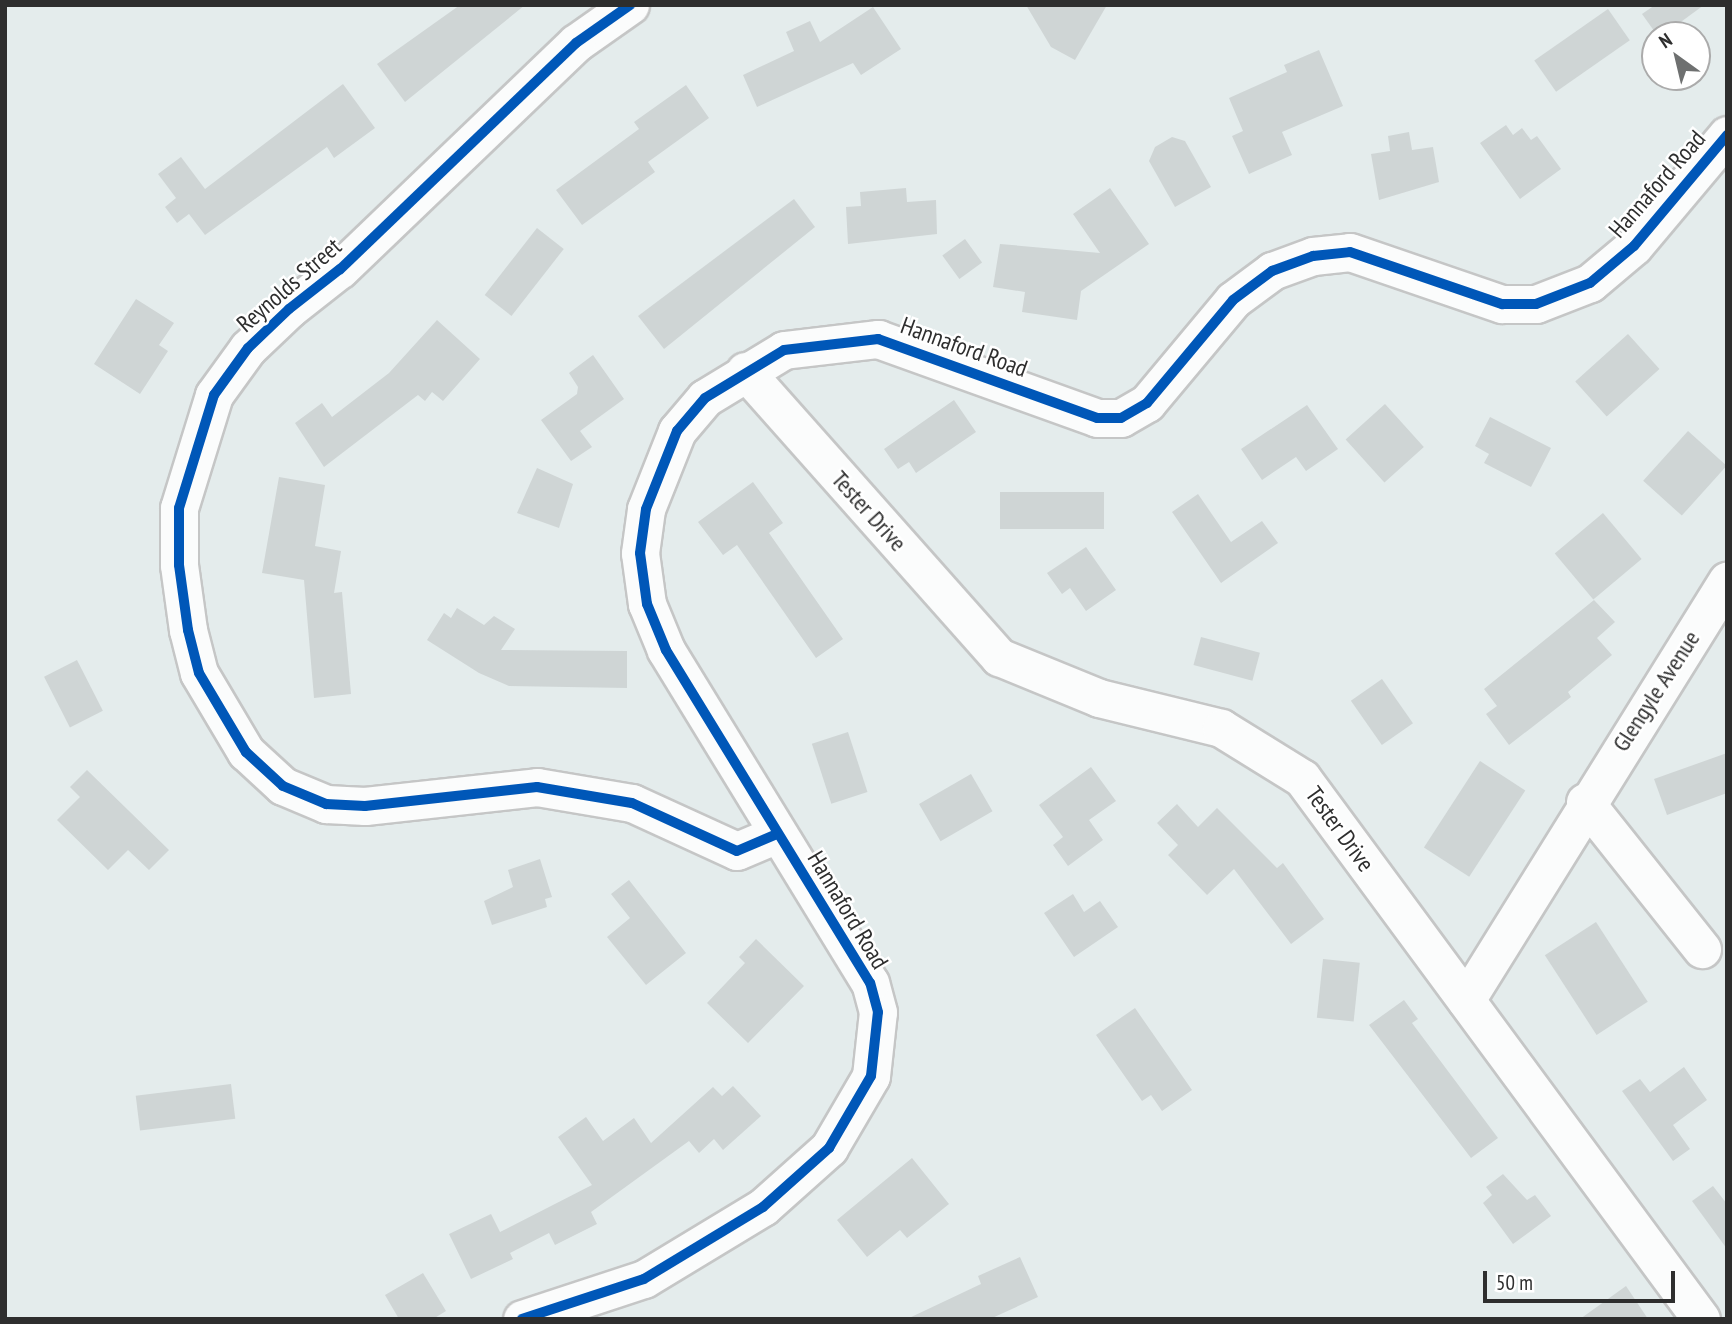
<!DOCTYPE html>
<style>
body{margin:0}
#map{position:relative;width:1732px;height:1324px;overflow:hidden;background:#e4ecec;font-family:"PT Sans Narrow",sans-serif}
div>[style]{position:absolute}
[style*='--x']{left:calc(var(--x)*1px);top:calc(var(--y)*1px);width:calc(var(--w)*1px);rotate:calc(var(--a)*1deg)}
.building>*{inset:0;background:#cfd5d5;transform-origin:0 0}
.roads{filter:drop-shadow(2px 0 #c5c6c6) drop-shadow(-2px 0 #c5c6c6) drop-shadow(0 2px #c5c6c6) drop-shadow(0 -2px #c5c6c6)}
.minor>*{height:37px;margin:-18.5px;padding:0 18.5px;transform-origin:18.5px;border-radius:18.5px;background:#fbfcfc}
.cycleway>*{height:10px;margin:-5px;padding:0 5px;transform-origin:5px;border-radius:5px;background:#0057b8}
span{translate:-50% -50%;white-space:nowrap;text-align:center;line-height:1.15;-webkit-text-stroke:5px #fff;paint-order:stroke}
.street-label{font-size:24px;color:#2e2e2e}
.frame{position:absolute;inset:0;border:7px solid #2e2e2e;pointer-events:none}
.north{position:absolute;left:1641px;top:21px;width:70px;height:70px;box-sizing:border-box;background:#fff;border:2px solid #ababab;border-radius:50%;rotate:326deg;font-size:19px;font-weight:700;line-height:28px;text-align:center;color:#2e2e2e}
.north::after{content:'';display:block;margin:auto;width:24px;height:32px;background:#6e7070;clip-path:polygon(50% 0,100% 100%,50% 72%,0 100%)}
.scale{position:absolute;left:1483px;top:1271px;width:192px;height:32px;box-sizing:border-box;border:4px solid #2e2e2e;border-top:0;padding-left:9px;font-size:21px;line-height:24px;white-space:nowrap;color:#2e2e2e;-webkit-text-stroke:5px #fff;paint-order:stroke}
</style>
<div id="map">
<div class="building">
<div style="clip-path:polygon(460px 5px,525px 5px,405px 102px,377px 64px)"></div>
<div style="clip-path:polygon(1026px 5px,1107px 5px,1075px 60px,1051px 47px)"></div>
<div style="clip-path:polygon(1655px 5px,1704px 5px,1663px 35px,1657px 35px,1642px 14px)"></div>
<div style="clip-path:polygon(873px 7px,901px 49px,861px 75px,853px 63px,757px 107px,743px 75px,794px 51px,786px 32px,810px 21px,820px 42px)"></div>
<div style="left:1608px;top:9px;width:38px;height:90px;rotate:55deg"></div>
<div style="clip-path:polygon(1319px 50px,1343px 106px,1282px 132px,1292px 155px,1249px 174px,1232px 136px,1243px 131px,1229px 98px,1287px 72px,1284px 65px)"></div>
<div style="clip-path:polygon(343px 84px,375px 128px,334px 158px,327px 147px,205px 235px,189px 214px,177px 223px,165px 207px,176px 198px,158px 174px,181px 157px,205px 189px)"></div>
<div style="clip-path:polygon(686px 85px,709px 118px,648px 162px,655px 172px,582px 225px,556px 190px,639px 129px,634px 122px)"></div>
<div style="clip-path:polygon(1506px 125px,1513px 135px,1522px 128px,1531px 140px,1537px 136px,1561px 169px,1520px 199px,1480px 143px)"></div>
<div style="clip-path:polygon(1409px 132px,1412px 150px,1433px 147px,1439px 182px,1379px 200px,1371px 154px,1390px 151px,1388px 136px)"></div>
<div style="clip-path:polygon(1172px 137px,1185px 141px,1211px 187px,1175px 207px,1149px 161px,1155px 147px)"></div>
<div style="clip-path:polygon(906px 188px,907px 202px,936px 200px,937px 234px,848px 244px,846px 207px,861px 206px,860px 192px)"></div>
<div style="clip-path:polygon(1110px 188px,1149px 244px,1081px 291px,1077px 320px,1022px 312px,1025px 292px,993px 287px,1000px 244px,1100px 253px,1073px 214px)"></div>
<div style="clip-path:polygon(794px 199px,815px 227px,664px 349px,638px 316px)"></div>
<div style="left:537px;top:228px;width:34px;height:85px;rotate:38deg"></div>
<div style="left:965px;top:239px;width:29px;height:28px;rotate:54deg"></div>
<div style="clip-path:polygon(136px 299px,174px 323px,159px 345px,168px 351px,140px 394px,94px 364px)"></div>
<div style="clip-path:polygon(437px 320px,480px 359px,443px 401px,432px 392px,425px 401px,418px 395px,324px 467px,295px 423px,322px 403px,332px 417px,389px 373px)"></div>
<div style="left:1628px;top:334px;width:47px;height:71px;rotate:48deg"></div>
<div style="clip-path:polygon(593px 355px,624px 399px,580px 431px,592px 447px,571px 461px,541px 420px,577px 394px,578px 387px,569px 373px)"></div>
<div style="clip-path:polygon(954px 400px,976px 432px,916px 473px,909px 462px,898px 469px,884px 449px)"></div>
<div style="left:1385px;top:404px;width:58px;height:53px;rotate:48deg"></div>
<div style="clip-path:polygon(1307px 405px,1338px 449px,1306px 471px,1296px 457px,1262px 480px,1241px 449px)"></div>
<div style="clip-path:polygon(1490px 417px,1551px 448px,1531px 487px,1484px 463px,1489px 454px,1475px 446px)"></div>
<div style="left:1688px;top:431px;width:52px;height:67px;rotate:42deg"></div>
<div style="clip-path:polygon(537px 468px,573px 484px,559px 528px,517px 513px)"></div>
<div style="clip-path:polygon(279px 477px,325px 485px,315px 546px,341px 551px,334px 593px,342px 592px,351px 694px,314px 698px,304px 580px,262px 573px)"></div>
<div style="clip-path:polygon(753px 482px,783px 523px,769px 533px,843px 639px,816px 658px,737px 545px,723px 555px,698px 522px)"></div>
<div style="left:1104px;top:492px;width:37px;height:104px;rotate:90deg"></div>
<div style="clip-path:polygon(1198px 494px,1231px 542px,1262px 521px,1278px 543px,1221px 583px,1172px 512px)"></div>
<div style="left:1603px;top:513px;width:60px;height:63px;rotate:50deg"></div>
<div style="clip-path:polygon(1086px 547px,1116px 590px,1086px 611px,1070px 588px,1062px 594px,1047px 573px)"></div>
<div style="clip-path:polygon(1594px 600px,1615px 622px,1597px 638px,1612px 655px,1568px 692px,1571px 697px,1509px 745px,1486px 714px,1497px 706px,1484px 689px)"></div>
<div style="clip-path:polygon(457px 608px,484px 625px,494px 616px,515px 629px,501px 650px,627px 651px,627px 688px,509px 686px,479px 673px,427px 640px,444px 613px,451px 618px)"></div>
<div style="left:1201px;top:637px;width:61px;height:29px;rotate:15deg"></div>
<div style="left:77px;top:660px;width:57px;height:37px;rotate:63deg"></div>
<div style="left:1382px;top:679px;width:54px;height:38px;rotate:55deg"></div>
<div style="left:848px;top:732px;width:63px;height:38px;rotate:72deg"></div>
<div style="clip-path:polygon(1727px 753px,1727px 793px,1667px 815px,1654px 779px)"></div>
<div style="left:1480px;top:761px;width:54px;height:103px;rotate:33deg"></div>
<div style="clip-path:polygon(1091px 767px,1116px 801px,1089px 820px,1103px 840px,1068px 866px,1053px 845px,1063px 837px,1039px 805px)"></div>
<div style="clip-path:polygon(87px 770px,169px 850px,149px 870px,128px 850px,108px 870px,57px 820px,80px 797px,70px 787px)"></div>
<div style="left:971px;top:774px;width:43px;height:60px;rotate:60deg"></div>
<div style="clip-path:polygon(1177px 804px,1198px 827px,1217px 808px,1277px 868px,1283px 863px,1324px 919px,1291px 944px,1234px 869px,1207px 895px,1168px 855px,1178px 845px,1157px 823px)"></div>
<div style="clip-path:polygon(540px 859px,552px 897px,545px 899px,547px 907px,492px 925px,484px 901px,513px 887px,508px 870px)"></div>
<div style="clip-path:polygon(629px 880px,686px 953px,646px 985px,607px 937px,630px 918px,611px 894px)"></div>
<div style="clip-path:polygon(1073px 894px,1084px 912px,1100px 901px,1118px 927px,1074px 957px,1044px 913px)"></div>
<div style="left:1596px;top:922px;width:95px;height:61px;rotate:57deg"></div>
<div style="clip-path:polygon(756px 939px,804px 986px,748px 1043px,707px 1003px,745px 963px,739px 957px)"></div>
<div style="left:1323px;top:959px;width:37px;height:59px;rotate:6deg"></div>
<div style="clip-path:polygon(1404px 1000px,1418px 1019px,1412px 1023px,1498px 1138px,1471px 1158px,1369px 1025px)"></div>
<div style="clip-path:polygon(1135px 1008px,1192px 1090px,1162px 1111px,1151px 1095px,1142px 1101px,1096px 1035px)"></div>
<div style="clip-path:polygon(1684px 1067px,1707px 1100px,1673px 1125px,1690px 1149px,1673px 1161px,1622px 1091px,1640px 1079px,1650px 1092px)"></div>
<div style="left:231px;top:1084px;width:35px;height:96px;rotate:83deg"></div>
<div style="clip-path:polygon(733px 1086px,761px 1116px,723px 1150px,714px 1139px,699px 1153px,689px 1141px,591px 1212px,597px 1224px,555px 1245px,549px 1233px,510px 1253px,513px 1259px,471px 1279px,449px 1234px,491px 1214px,500px 1232px,592px 1185px,558px 1137px,586px 1117px,603px 1141px,634px 1118px,651px 1143px,713px 1087px,722px 1096px)"></div>
<div style="clip-path:polygon(912px 1158px,949px 1204px,907px 1238px,900px 1230px,867px 1257px,837px 1220px)"></div>
<div style="clip-path:polygon(1503px 1174px,1527px 1200px,1535px 1195px,1551px 1216px,1513px 1244px,1483px 1203px,1492px 1195px,1486px 1187px)"></div>
<div style="clip-path:polygon(1713px 1186px,1727px 1204px,1727px 1249px,1692px 1201px)"></div>
<div style="clip-path:polygon(1020px 1257px,1038px 1297px,990px 1319px,907px 1319px,981px 1284px,978px 1276px)"></div>
<div style="clip-path:polygon(423px 1273px,446px 1311px,433px 1319px,399px 1319px,385px 1295px)"></div>
<div style="clip-path:polygon(1626px 1286px,1648px 1319px,1580px 1319px)"></div>
</div>
<div class="roads">
<div class="minor">
<div style="--x:630;--y:5;--w:66;--a:144.9"></div>
<div style="--x:576;--y:43;--w:327;--a:136.2"></div>
<div style="--x:340;--y:269;--w:65;--a:141.9"></div>
<div style="--x:289;--y:309;--w:57;--a:136.4"></div>
<div style="--x:248;--y:348;--w:58;--a:125.9"></div>
<div style="--x:214;--y:395;--w:118;--a:107.2"></div>
<div style="--x:179;--y:508;--w:57;--a:90"></div>
<div style="--x:179;--y:565;--w:66;--a:82.1"></div>
<div style="--x:188;--y:630;--w:44;--a:75.7"></div>
<div style="--x:199;--y:673;--w:92;--a:59.3"></div>
<div style="--x:246;--y:752;--w:50;--a:42.6"></div>
<div style="--x:283;--y:786;--w:47;--a:22.7"></div>
<div style="--x:326;--y:804;--w:39;--a:3"></div>
<div style="--x:365;--y:806;--w:173;--a:-6.3"></div>
<div style="--x:537;--y:787;--w:96;--a:9.6"></div>
<div style="--x:632;--y:803;--w:115;--a:24.6"></div>
<div style="--x:737;--y:851;--w:43;--a:-23"></div>
<div style="--x:745;--y:371;--w:383;--a:48.4"></div>
<div style="--x:999;--y:657;--w:108;--a:22.3"></div>
<div style="--x:1099;--y:698;--w:126;--a:13.8"></div>
<div style="--x:1221;--y:728;--w:95;--a:31.7"></div>
<div style="--x:1302;--y:778;--w:672;--a:53.59"></div>
<div style="--x:1585;--y:802;--w:188;--a:51.5"></div>
<div style="--x:1466;--y:1000;--w:494;--a:-58.1"></div>
<div style="--x:522;--y:1319;--w:128;--a:-18.2"></div>
<div style="--x:644;--y:1279;--w:139;--a:-31.2"></div>
<div style="--x:763;--y:1207;--w:89;--a:-41.8"></div>
<div style="--x:829;--y:1148;--w:83;--a:-59.7"></div>
<div style="--x:871;--y:1076;--w:64;--a:-83.8"></div>
<div style="--x:878;--y:1012;--w:30;--a:-105"></div>
<div style="--x:870;--y:983;--w:391;--a:-121.5"></div>
<div style="--x:666;--y:650;--w:50;--a:-112.4"></div>
<div style="--x:647;--y:604;--w:51;--a:-97.8"></div>
<div style="--x:640;--y:553;--w:44;--a:-82.2"></div>
<div style="--x:646;--y:509;--w:84;--a:-68.3"></div>
<div style="--x:677;--y:431;--w:43;--a:-49.7"></div>
<div style="--x:705;--y:398;--w:92;--a:-31.3"></div>
<div style="--x:784;--y:350;--w:95;--a:-6.7"></div>
<div style="--x:878;--y:339;--w:233;--a:19.8"></div>
<div style="--x:1097;--y:418;--w:24;--a:0"></div>
<div style="--x:1121;--y:418;--w:30;--a:-30"></div>
<div style="--x:1147;--y:403;--w:134;--a:-50.1"></div>
<div style="--x:1233;--y:300;--w:49;--a:-36.6"></div>
<div style="--x:1272;--y:271;--w:44;--a:-20.1"></div>
<div style="--x:1313;--y:256;--w:37;--a:-6"></div>
<div style="--x:1350;--y:252;--w:161;--a:18.9"></div>
<div style="--x:1502;--y:304;--w:34;--a:0"></div>
<div style="--x:1536;--y:304;--w:58;--a:-21.3"></div>
<div style="--x:1590;--y:283;--w:57;--a:-40.1"></div>
<div style="--x:1634;--y:246;--w:145;--a:-50"></div>
</div>
</div>
<div class="cycleway">
<div style="--x:630;--y:5;--w:66;--a:144.9"></div>
<div style="--x:576;--y:43;--w:327;--a:136.2"></div>
<div style="--x:340;--y:269;--w:65;--a:141.9"></div>
<div style="--x:289;--y:309;--w:57;--a:136.4"></div>
<div style="--x:248;--y:348;--w:58;--a:125.9"></div>
<div style="--x:214;--y:395;--w:118;--a:107.2"></div>
<div style="--x:179;--y:508;--w:57;--a:90"></div>
<div style="--x:179;--y:565;--w:66;--a:82.1"></div>
<div style="--x:188;--y:630;--w:44;--a:75.7"></div>
<div style="--x:199;--y:673;--w:92;--a:59.3"></div>
<div style="--x:246;--y:752;--w:50;--a:42.6"></div>
<div style="--x:283;--y:786;--w:47;--a:22.7"></div>
<div style="--x:326;--y:804;--w:39;--a:3"></div>
<div style="--x:365;--y:806;--w:173;--a:-6.3"></div>
<div style="--x:537;--y:787;--w:96;--a:9.6"></div>
<div style="--x:632;--y:803;--w:115;--a:24.6"></div>
<div style="--x:737;--y:851;--w:43;--a:-23"></div>
<div style="--x:522;--y:1319;--w:128;--a:-18.2"></div>
<div style="--x:644;--y:1279;--w:139;--a:-31.2"></div>
<div style="--x:763;--y:1207;--w:89;--a:-41.8"></div>
<div style="--x:829;--y:1148;--w:83;--a:-59.7"></div>
<div style="--x:871;--y:1076;--w:64;--a:-83.8"></div>
<div style="--x:878;--y:1012;--w:30;--a:-105"></div>
<div style="--x:870;--y:983;--w:391;--a:-121.5"></div>
<div style="--x:666;--y:650;--w:50;--a:-112.4"></div>
<div style="--x:647;--y:604;--w:51;--a:-97.8"></div>
<div style="--x:640;--y:553;--w:44;--a:-82.2"></div>
<div style="--x:646;--y:509;--w:84;--a:-68.3"></div>
<div style="--x:677;--y:431;--w:43;--a:-49.7"></div>
<div style="--x:705;--y:398;--w:92;--a:-31.3"></div>
<div style="--x:784;--y:350;--w:95;--a:-6.7"></div>
<div style="--x:878;--y:339;--w:233;--a:19.8"></div>
<div style="--x:1097;--y:418;--w:24;--a:0"></div>
<div style="--x:1121;--y:418;--w:30;--a:-30"></div>
<div style="--x:1147;--y:403;--w:134;--a:-50.1"></div>
<div style="--x:1233;--y:300;--w:49;--a:-36.6"></div>
<div style="--x:1272;--y:271;--w:44;--a:-20.1"></div>
<div style="--x:1313;--y:256;--w:37;--a:-6"></div>
<div style="--x:1350;--y:252;--w:161;--a:18.9"></div>
<div style="--x:1502;--y:304;--w:34;--a:0"></div>
<div style="--x:1536;--y:304;--w:58;--a:-21.3"></div>
<div style="--x:1590;--y:283;--w:57;--a:-40.1"></div>
<div style="--x:1634;--y:246;--w:145;--a:-50"></div>
</div>
<div class="street-label">
<span style="left:1657px;top:184px;rotate:-49deg">Hannaford Road</span>
<span style="left:289px;top:285px;rotate:-41deg">Reynolds Street</span>
<span style="left:964px;top:347px;rotate:20deg">Hannaford Road</span>
<span style="left:869px;top:511px;rotate:48deg">Tester Drive</span>
<span style="left:1656px;top:691px;rotate:-57deg">Glengyle Avenue</span>
<span style="left:1340px;top:829px;rotate:54deg">Tester Drive</span>
<span style="left:848px;top:910px;rotate:59deg">Hannaford Road</span>
</div>
<div class="frame"></div>
<div class="north">N</div>
<div class="scale">50 m</div>
</div>
